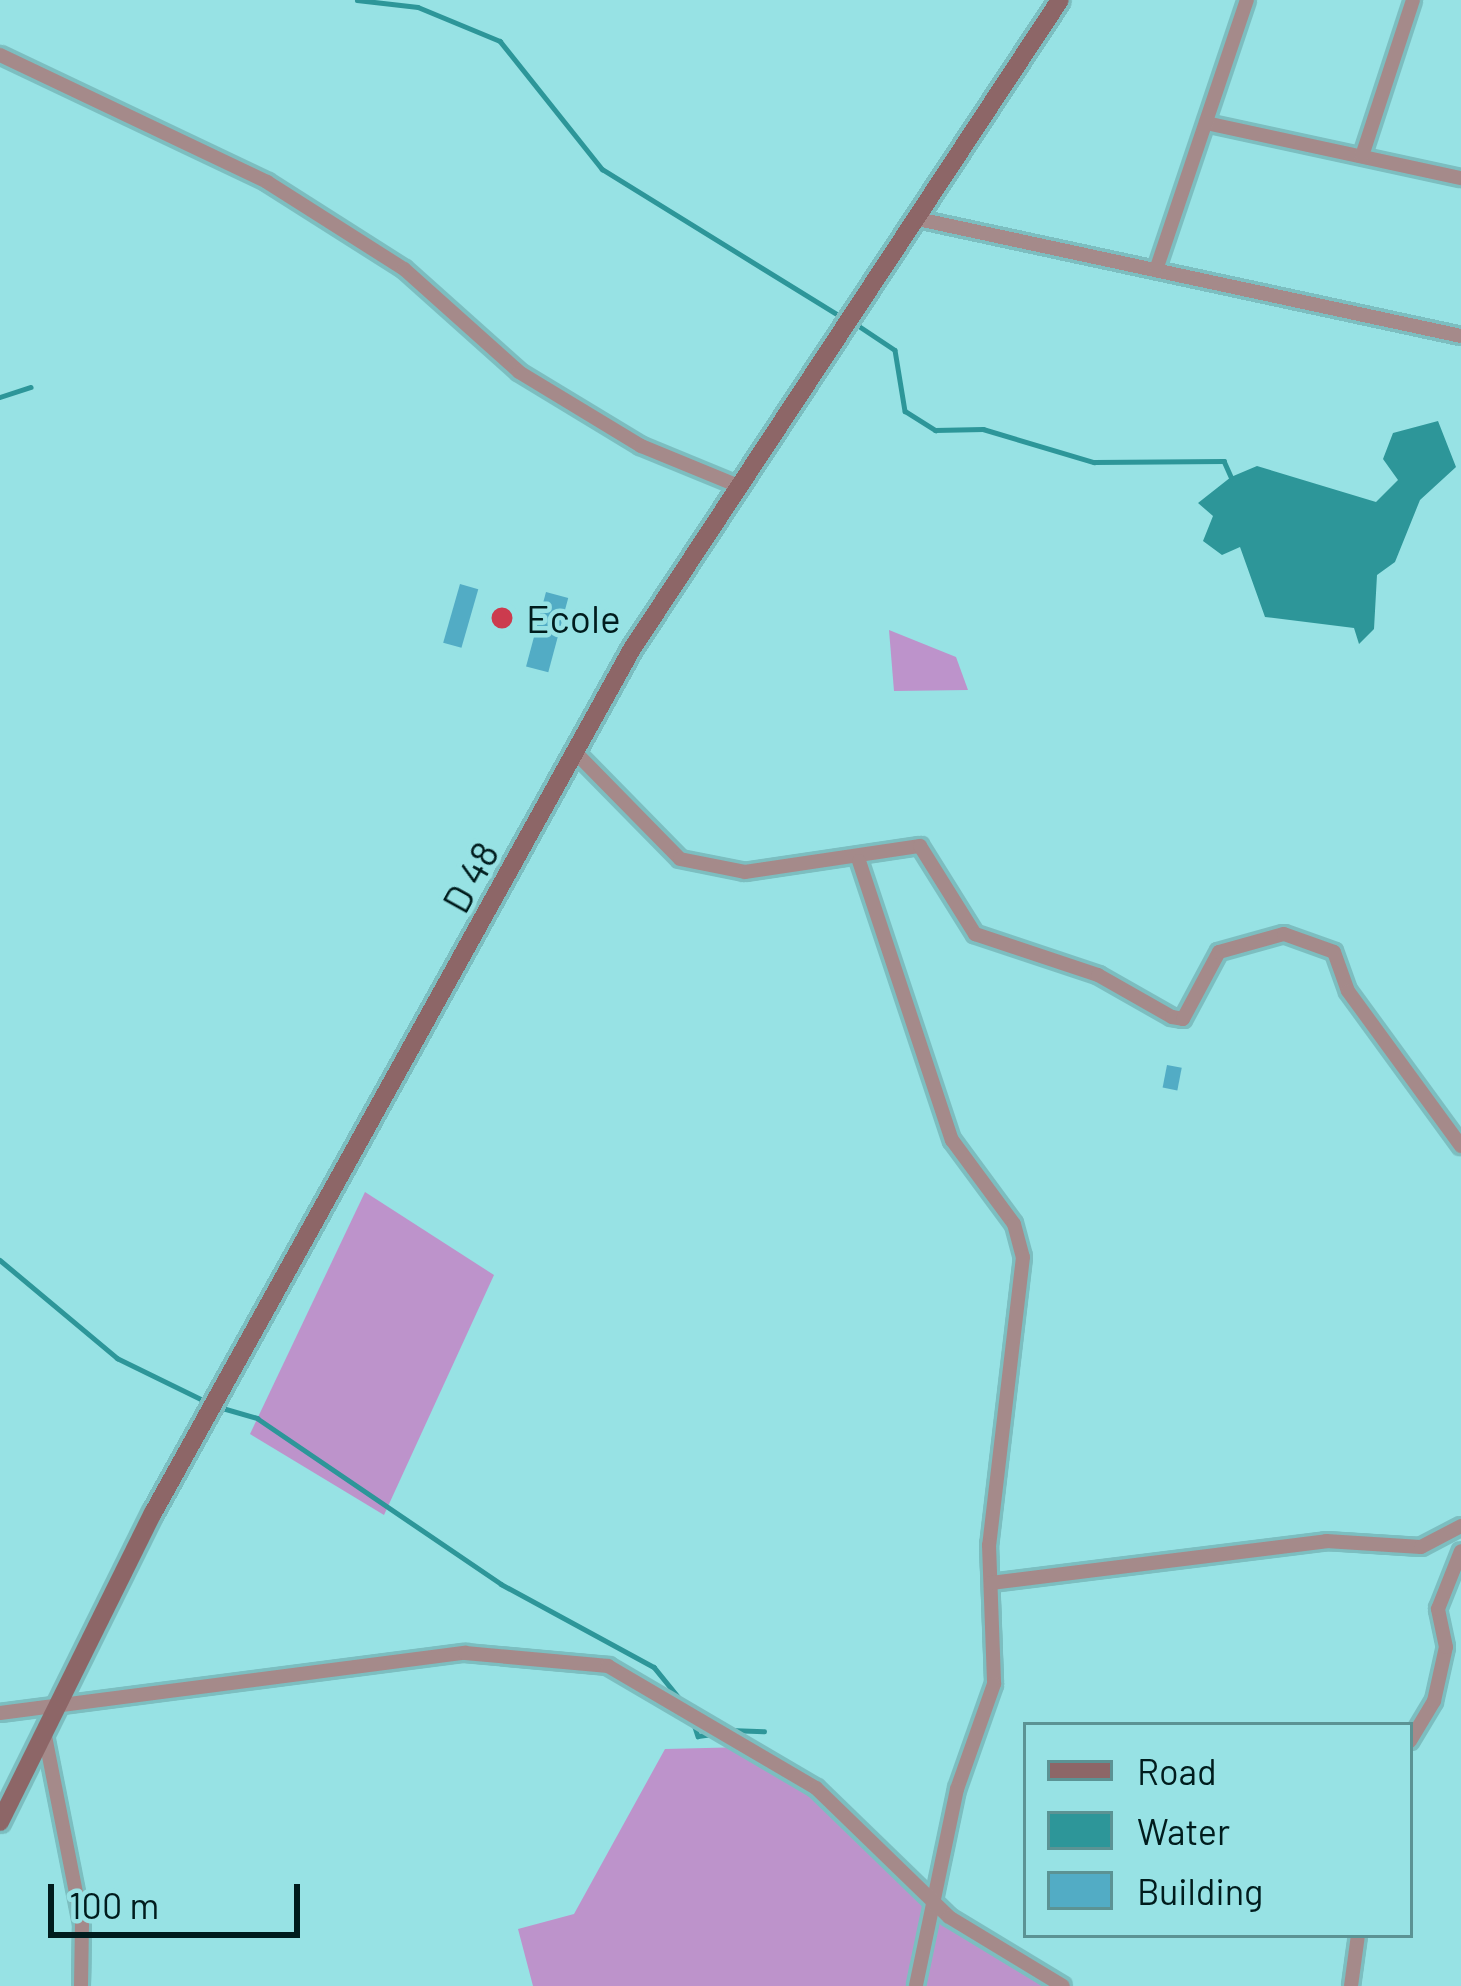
<!DOCTYPE html>
<style>
body{margin:0}
#map{position:relative;width:1461px;height:1986px;overflow:hidden;background:#97e2e4;font-family:Barlow,sans-serif}
div>[style]{position:absolute}
[style*='--x']{left:calc(var(--x)*1px);top:calc(var(--y)*1px);width:calc(var(--w)*1px);rotate:calc(var(--a)*1deg)}
.forest>*{inset:0;background:#bd93cb}
.water>*{inset:0;background:#2d9699}
.stream>*{height:4.5px;margin:-2.25px;padding:0 2.25px;transform-origin:2.25px;border-radius:2.25px;background:#2d9699}
.building>*{inset:0;background:#52acc5;transform-origin:0 0}
.roads{filter:drop-shadow(3px 0 #7cbec0) drop-shadow(-3px 0 #7cbec0) drop-shadow(0 3px #7cbec0) drop-shadow(0 -3px #7cbec0)}
.street>*{height:14px;margin:-7px;padding:0 7px;transform-origin:7px;border-radius:7px;background:#a58a8a}
.secondary>*{height:18px;margin:-9px;padding:0 9px;transform-origin:9px;border-radius:9px;background:#8d6667}
.dots>*{width:33px;height:33px;translate:-50% -50%;box-sizing:border-box;border:6px solid #97e2e4;border-radius:50%}
span{translate:-50% -50%;white-space:nowrap;text-align:center;line-height:1.15;-webkit-text-stroke:9px #97e2e4;paint-order:stroke}
.poi-label{font-size:39px;color:#001c1d}
.left{translate:0 -50%;text-align:left}
.street-label{font-size:39px;color:#001c1d}
.legend{position:absolute;left:1023px;top:1722px;width:390px;height:216px;box-sizing:border-box;background:#97e2e4;border:3px solid #5b9394;margin:0;padding:15px 21px;list-style:none;font-size:36px;color:#001c1d}
.legend li{display:flex;align-items:center;gap:24px;height:60px}
.legend b{width:60px;border:3px solid #5b9394}
.scale{position:absolute;left:48px;top:1884px;width:252px;height:54px;box-sizing:border-box;border:6px solid #001c1d;border-top:0;padding-left:15px;font-size:36px;line-height:42px;white-space:nowrap;color:#001c1d;-webkit-text-stroke:9px #97e2e4;paint-order:stroke}
</style>
<div id="map">
<div class="forest">
<div style="clip-path:polygon(889px 630px,956px 657px,968px 690px,894px 691px)"></div>
<div style="clip-path:polygon(365px 1192px,494px 1275px,384px 1515px,250px 1434px)"></div>
<div style="clip-path:polygon(747px 1747px,816px 1788px,949px 1917px,1063px 1986px,533px 1986px,518px 1929px,574px 1914px,665px 1749px)"></div>
</div>
<div class="water">
<div style="clip-path:polygon(1438px 421px,1456px 467px,1420px 500px,1395px 562px,1377px 575px,1374px 629px,1359px 644px,1354px 628px,1265px 617px,1240px 547px,1222px 555px,1203px 541px,1213px 516px,1198px 503px,1231px 477px,1257px 466px,1376px 502px,1398px 480px,1383px 459px,1393px 433px)"></div>
</div>
<div class="stream">
<div style="--x:357;--y:0;--w:61;--a:6.5"></div>
<div style="--x:418;--y:7;--w:89;--a:22.5"></div>
<div style="--x:500;--y:41;--w:164;--a:51.4"></div>
<div style="--x:602;--y:169;--w:282;--a:31.7"></div>
<div style="--x:853;--y:322;--w:50;--a:33.7"></div>
<div style="--x:895;--y:350;--w:62;--a:80.7"></div>
<div style="--x:905;--y:411;--w:36;--a:32"></div>
<div style="--x:935;--y:430;--w:48;--a:-1.2"></div>
<div style="--x:983;--y:429;--w:116;--a:16.6"></div>
<div style="--x:1094;--y:462;--w:130;--a:-0.4"></div>
<div style="--x:1224;--y:461;--w:17;--a:66"></div>
<div style="--x:0;--y:397;--w:32;--a:-18"></div>
<div style="--x:0;--y:1260;--w:153;--a:39.9"></div>
<div style="--x:117;--y:1358;--w:102;--a:26.1"></div>
<div style="--x:219;--y:1407;--w:40;--a:16"></div>
<div style="--x:257;--y:1418;--w:295;--a:34.2"></div>
<div style="--x:501;--y:1584;--w:174;--a:28.5"></div>
<div style="--x:654;--y:1667;--w:55;--a:50.9"></div>
<div style="--x:693;--y:1721;--w:16;--a:72"></div>
<div style="--x:698;--y:1736;--w:14;--a:-8"></div>
<div style="--x:729;--y:1730;--w:35;--a:2"></div>
</div>
<div class="building">
<div style="left:460px;top:584px;width:19px;height:61px;rotate:16deg"></div>
<div style="left:546px;top:592px;width:23px;height:77px;rotate:15deg"></div>
<div style="left:1167px;top:1065px;width:15px;height:23px;rotate:11deg"></div>
</div>
<div class="roads">
<div class="street">
<div style="--x:0;--y:55;--w:296;--a:25.4"></div>
<div style="--x:267;--y:182;--w:162;--a:32.4"></div>
<div style="--x:404;--y:269;--w:154;--a:41.8"></div>
<div style="--x:519;--y:372;--w:143;--a:31.2"></div>
<div style="--x:641;--y:446;--w:108;--a:22.3"></div>
<div style="--x:1206;--y:123;--w:261;--a:12.2"></div>
<div style="--x:1362;--y:156;--w:164;--a:-71.9"></div>
<div style="--x:918;--y:219;--w:555;--a:12.16"></div>
<div style="--x:1156;--y:270;--w:285;--a:-71.4"></div>
<div style="--x:576;--y:753;--w:148;--a:45.5"></div>
<div style="--x:680;--y:859;--w:66;--a:11.3"></div>
<div style="--x:745;--y:872;--w:177;--a:-8.5"></div>
<div style="--x:920;--y:846;--w:104;--a:58"></div>
<div style="--x:975;--y:934;--w:130;--a:18.4"></div>
<div style="--x:1098;--y:975;--w:85;--a:29.6"></div>
<div style="--x:1172;--y:1017;--w:11;--a:10"></div>
<div style="--x:1183;--y:1019;--w:76;--a:-61.8"></div>
<div style="--x:1219;--y:952;--w:67;--a:-15.5"></div>
<div style="--x:1284;--y:934;--w:53;--a:19.8"></div>
<div style="--x:1334;--y:952;--w:41;--a:70.3"></div>
<div style="--x:1348;--y:991;--w:192;--a:53.9"></div>
<div style="--x:859;--y:861;--w:294;--a:71.6"></div>
<div style="--x:952;--y:1140;--w:104;--a:53.6"></div>
<div style="--x:1014;--y:1224;--w:34;--a:75"></div>
<div style="--x:1023;--y:1257;--w:290;--a:96.7"></div>
<div style="--x:989;--y:1545;--w:139;--a:87.9"></div>
<div style="--x:994;--y:1684;--w:111;--a:109.4"></div>
<div style="--x:957;--y:1789;--w:201;--a:101.8"></div>
<div style="--x:991;--y:1583;--w:338;--a:-7.1"></div>
<div style="--x:1326;--y:1541;--w:95;--a:3.6"></div>
<div style="--x:1421;--y:1547;--w:45;--a:-27.7"></div>
<div style="--x:0;--y:1713;--w:469;--a:-7.4"></div>
<div style="--x:465;--y:1653;--w:144;--a:5.2"></div>
<div style="--x:608;--y:1666;--w:241;--a:30.4"></div>
<div style="--x:816;--y:1788;--w:185;--a:44.1"></div>
<div style="--x:949;--y:1917;--w:133;--a:31.2"></div>
<div style="--x:44;--y:1731;--w:196;--a:78.8"></div>
<div style="--x:82;--y:1923;--w:63;--a:90.9"></div>
<div style="--x:1410;--y:1741;--w:47;--a:-59"></div>
<div style="--x:1434;--y:1701;--w:55;--a:-77.5"></div>
<div style="--x:1446;--y:1647;--w:39;--a:-102"></div>
<div style="--x:1438;--y:1609;--w:62;--a:-68.4"></div>
<div style="--x:1351;--y:1986;--w:51;--a:-82.2"></div>
</div>
<div class="secondary">
<div style="--x:0;--y:1822;--w:345;--a:-63.7"></div>
<div style="--x:153;--y:1513;--w:988;--a:-61"></div>
<div style="--x:632;--y:649;--w:777;--a:-56.6"></div>
</div>
</div>
<div class="dots">
<div style="left:502px;top:618px;background:#cc3b4e"></div>
</div>
<div class="poi-label">
<span class="left" style="left:526px;top:618px">Ecole</span>
</div>
<div class="street-label">
<span style="left:470px;top:877px;rotate:-61deg">D 48</span>
</div>
<ul class="legend">
<li><b style="height:15px;background:#8d6667"></b>Road</li>
<li><b style="height:33px;background:#2d9699"></b>Water</li>
<li><b style="height:33px;background:#52acc5"></b>Building</li>
</ul>
<div class="scale">100 m</div>
</div>
